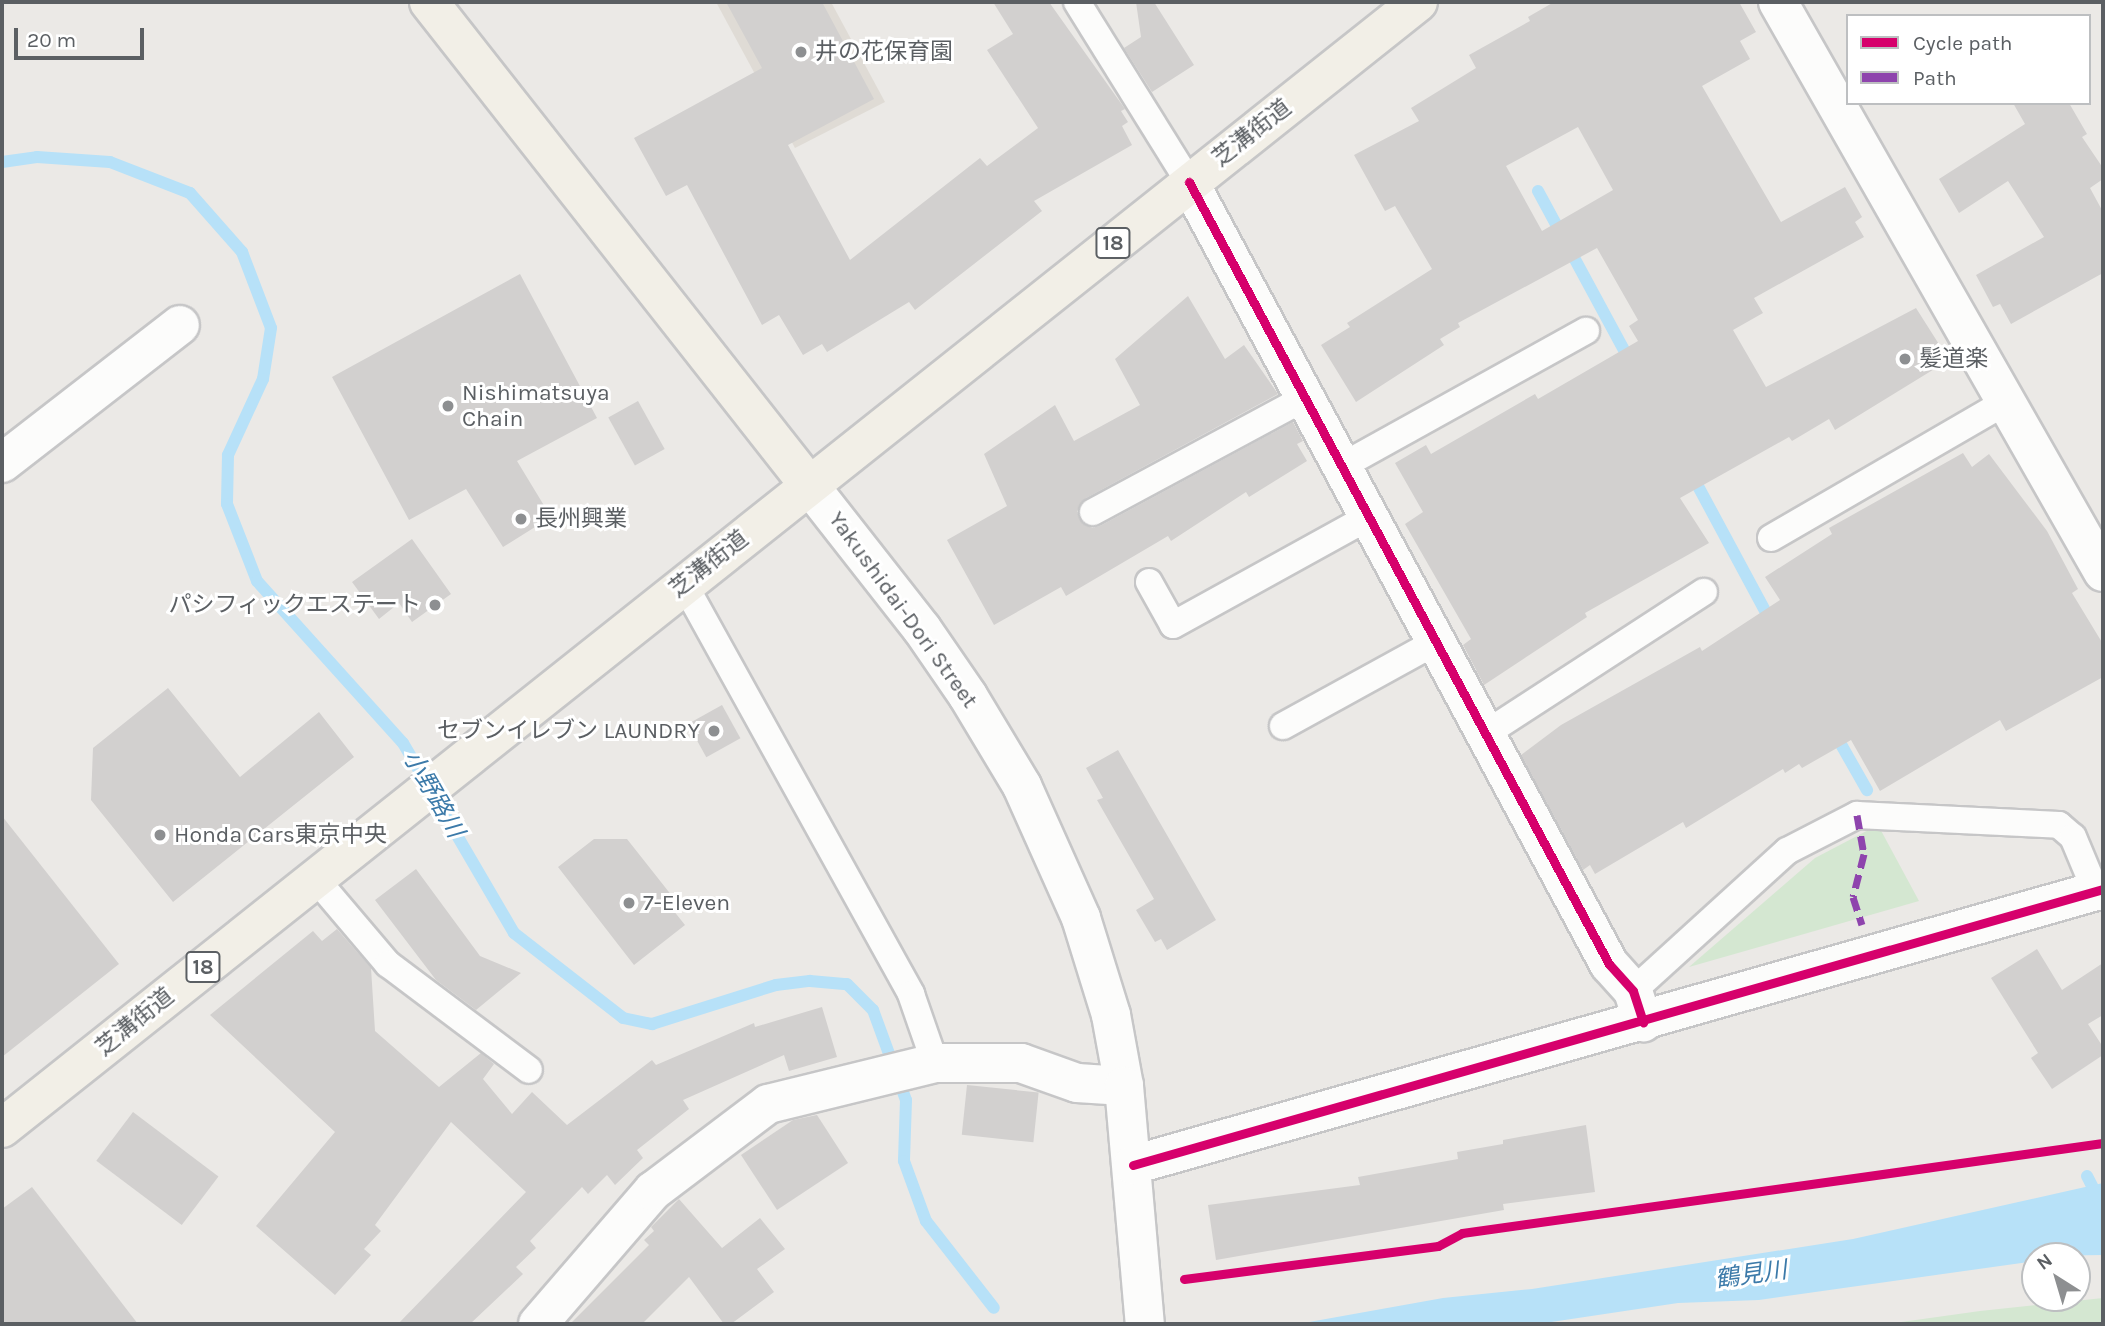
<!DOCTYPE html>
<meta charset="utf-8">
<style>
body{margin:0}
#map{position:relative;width:2105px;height:1326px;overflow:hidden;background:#ebe9e6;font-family:Karla,"Noto Sans JP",sans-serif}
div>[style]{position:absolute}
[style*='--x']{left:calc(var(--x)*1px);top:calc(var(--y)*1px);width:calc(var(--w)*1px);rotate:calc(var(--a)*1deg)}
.education>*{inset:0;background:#dfdbd5}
.green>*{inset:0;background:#d4e7d1}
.water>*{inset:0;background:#b7e1f8}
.stream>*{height:12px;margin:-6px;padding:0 6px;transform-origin:6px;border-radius:6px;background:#b7e1f8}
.building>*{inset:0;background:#d2d0cf;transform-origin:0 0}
.roads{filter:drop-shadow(2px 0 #c6c6c7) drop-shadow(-2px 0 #c6c6c7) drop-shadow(0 2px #c6c6c7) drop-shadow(0 -2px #c6c6c7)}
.lane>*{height:26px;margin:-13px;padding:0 13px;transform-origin:13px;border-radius:13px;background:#fcfcfb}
.street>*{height:38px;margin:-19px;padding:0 19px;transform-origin:19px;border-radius:19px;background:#fcfcfb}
.secondary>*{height:38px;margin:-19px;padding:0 19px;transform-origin:19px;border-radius:19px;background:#fcfcfb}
.primary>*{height:38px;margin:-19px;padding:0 19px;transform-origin:19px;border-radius:19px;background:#f2efe7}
.quiet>*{height:7px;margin-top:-3.5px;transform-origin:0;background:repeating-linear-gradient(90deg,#8e44ad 0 14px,transparent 0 21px)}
.cycleway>*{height:9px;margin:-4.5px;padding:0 4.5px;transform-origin:4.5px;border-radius:4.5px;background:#d6006c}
.dots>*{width:19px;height:19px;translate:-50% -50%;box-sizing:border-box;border:4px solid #fff;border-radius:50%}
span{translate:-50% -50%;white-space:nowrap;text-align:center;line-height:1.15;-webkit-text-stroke:6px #fff;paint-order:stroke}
.shield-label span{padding:2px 5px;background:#fff;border:2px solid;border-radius:5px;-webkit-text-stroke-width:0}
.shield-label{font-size:21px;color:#5b5f63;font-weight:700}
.poi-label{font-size:23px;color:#5b5f63}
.left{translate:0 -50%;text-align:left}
.right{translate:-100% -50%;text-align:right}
.street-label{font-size:23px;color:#5b5f63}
.water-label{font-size:24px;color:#3c7aa9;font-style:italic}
.frame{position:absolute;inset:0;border:4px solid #5b5f63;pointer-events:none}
.legend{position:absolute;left:1846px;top:14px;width:245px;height:91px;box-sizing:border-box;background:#fff;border:2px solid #bdbfc1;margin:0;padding:9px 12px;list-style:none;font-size:21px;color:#5b5f63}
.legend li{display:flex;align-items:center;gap:14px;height:35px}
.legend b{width:35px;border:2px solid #bdbfc1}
.north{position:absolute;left:2021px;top:1242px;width:70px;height:70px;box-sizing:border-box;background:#fff;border:2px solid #bdbfc1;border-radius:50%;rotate:323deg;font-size:19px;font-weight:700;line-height:28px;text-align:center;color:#5b5f63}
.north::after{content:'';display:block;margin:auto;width:24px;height:32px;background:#8d8f91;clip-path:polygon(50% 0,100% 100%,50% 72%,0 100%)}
.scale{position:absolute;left:14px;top:28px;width:130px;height:32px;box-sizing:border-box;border:4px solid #5b5f63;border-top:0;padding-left:9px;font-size:21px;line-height:24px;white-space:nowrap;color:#5b5f63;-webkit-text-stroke:5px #fff;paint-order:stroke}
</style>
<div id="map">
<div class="education">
<div style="clip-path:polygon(716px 2px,831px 2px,885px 102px,795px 148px)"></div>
</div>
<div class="green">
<div style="clip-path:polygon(1878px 825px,1919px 901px,1689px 967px,1815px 858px)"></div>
<div style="clip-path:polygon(2103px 1298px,2103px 1324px,1887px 1324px,1980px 1311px)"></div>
</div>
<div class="water">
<div style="clip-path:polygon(2103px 1183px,2103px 1255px,2035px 1256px,2035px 1261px,1759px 1300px,1678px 1303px,1538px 1324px,1298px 1324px,1443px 1298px,1532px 1289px,1853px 1239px)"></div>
</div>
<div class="stream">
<div style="--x:2;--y:162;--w:35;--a:-8"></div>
<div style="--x:37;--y:157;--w:73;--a:3.9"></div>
<div style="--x:110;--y:162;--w:86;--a:21.2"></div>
<div style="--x:190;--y:193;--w:79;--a:48.6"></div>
<div style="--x:242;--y:252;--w:81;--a:69.1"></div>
<div style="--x:271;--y:328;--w:52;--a:98.9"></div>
<div style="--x:263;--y:379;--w:84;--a:114.7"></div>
<div style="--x:228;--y:455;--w:49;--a:91.2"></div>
<div style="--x:227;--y:504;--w:83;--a:68.7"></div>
<div style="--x:257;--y:581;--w:218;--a:48"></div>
<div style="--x:403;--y:743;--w:220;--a:59.7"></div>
<div style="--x:514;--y:933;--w:138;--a:37.9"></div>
<div style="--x:623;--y:1018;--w:30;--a:12"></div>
<div style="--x:652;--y:1024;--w:130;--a:-17.5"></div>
<div style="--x:776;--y:985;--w:34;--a:-7"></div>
<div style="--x:810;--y:981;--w:37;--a:5"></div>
<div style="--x:847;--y:984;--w:37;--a:45"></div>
<div style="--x:873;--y:1010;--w:96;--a:69.9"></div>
<div style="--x:906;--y:1100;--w:61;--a:91.9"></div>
<div style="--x:904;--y:1161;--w:64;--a:69.9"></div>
<div style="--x:926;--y:1221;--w:110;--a:52"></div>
<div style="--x:1538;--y:191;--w:196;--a:61.6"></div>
<div style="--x:1692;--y:475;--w:167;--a:61.7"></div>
<div style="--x:1834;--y:732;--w:67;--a:60.4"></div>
<div style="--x:2087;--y:1176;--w:35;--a:63"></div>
</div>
<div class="building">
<div style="clip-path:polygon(726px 2px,822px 2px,874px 99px,788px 145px,850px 260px,980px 158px,987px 166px,1038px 128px,987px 50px,1013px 34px,993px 2px,1049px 2px,1125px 109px,1121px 111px,1128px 122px,1122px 126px,1132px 145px,1034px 201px,1042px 211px,915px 310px,909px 302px,827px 352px,822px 344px,803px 355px,779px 315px,762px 325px,687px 185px,666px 196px,634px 138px,762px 68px)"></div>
<div style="clip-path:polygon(1136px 2px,1154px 2px,1194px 65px,1152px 92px,1124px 48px,1141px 37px)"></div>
<div style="clip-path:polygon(evenodd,1554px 2px,1739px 2px,1756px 32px,1740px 41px,1750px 59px,1702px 86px,1781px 222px,1845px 187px,1862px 217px,1855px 222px,1864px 237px,1754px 298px,1763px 313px,1733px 330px,1766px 387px,1916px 308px,1949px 360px,1835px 430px,1829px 419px,1792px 441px,1789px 437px,1680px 498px,1709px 543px,1585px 613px,1587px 617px,1484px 685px,1463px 645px,1471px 639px,1405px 524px,1423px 512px,1395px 463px,1426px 445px,1431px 454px,1535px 394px,1538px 399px,1638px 341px,1629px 326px,1638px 320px,1597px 248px,1458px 323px,1460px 327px,1440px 339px,1444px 345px,1356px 402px,1321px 345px,1350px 327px,1347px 323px,1432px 269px,1395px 206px,1385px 211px,1354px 155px,1419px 121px,1411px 108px,1476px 68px,1469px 55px,1530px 21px,1528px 17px,1554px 2px,1578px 127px,1613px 190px,1542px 231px,1506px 166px,1578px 127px)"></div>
<div style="clip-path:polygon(2013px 103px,2069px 103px,2087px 134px,2082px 137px,2103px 168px,2103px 179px,2090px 188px,2103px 212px,2103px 273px,2011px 324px,2000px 304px,1993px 307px,1976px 275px,2044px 237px,2008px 181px,1959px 213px,1939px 179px,2025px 124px)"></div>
<div style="clip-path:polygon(520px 274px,597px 418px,517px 461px,551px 517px,503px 547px,466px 489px,409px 520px,332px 377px)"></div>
<div style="clip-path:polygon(1188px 296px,1225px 359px,1244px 345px,1278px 394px,1086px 498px,1077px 511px,1080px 520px,1092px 528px,1100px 526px,1293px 422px,1303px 441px,1297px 444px,1307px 461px,1249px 497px,1246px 492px,1171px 541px,1168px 536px,1066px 596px,1061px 587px,994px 625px,947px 540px,1007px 506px,984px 454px,1055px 405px,1074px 441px,1140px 405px,1115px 359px)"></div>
<div style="left:638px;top:401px;width:55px;height:34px;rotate:61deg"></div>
<div style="clip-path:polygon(1963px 453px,1972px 467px,1989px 454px,2047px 531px,2078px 589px,2072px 593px,2103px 644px,2103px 677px,2006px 731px,2000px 720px,1880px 791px,1851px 740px,1802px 768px,1799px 764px,1785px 773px,1783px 769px,1686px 828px,1683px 822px,1595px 874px,1590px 865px,1583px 870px,1521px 755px,1561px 725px,1700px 647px,1702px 651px,1780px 600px,1765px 577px,1832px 534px,1829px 528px)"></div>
<div style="clip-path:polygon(412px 539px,451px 594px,412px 622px,399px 603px,379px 619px,352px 582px)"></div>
<div style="clip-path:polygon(168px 688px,240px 777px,319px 712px,354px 757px,173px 902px,91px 800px,93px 748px)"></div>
<div style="left:722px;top:705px;width:38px;height:39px;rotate:61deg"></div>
<div style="clip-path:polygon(1118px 750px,1216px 920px,1167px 950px,1161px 939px,1155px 942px,1136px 910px,1154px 899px,1097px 800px,1103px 798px,1086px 768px)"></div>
<div style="clip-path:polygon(2px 816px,119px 964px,2px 1057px)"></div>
<div style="clip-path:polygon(594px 839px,627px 839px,676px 901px,669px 905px,685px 925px,634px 965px,558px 867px)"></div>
<div style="clip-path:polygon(416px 869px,480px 956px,521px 973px,476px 1010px,436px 980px,375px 900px)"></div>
<div style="clip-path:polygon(337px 929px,371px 968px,375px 1031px,439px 1087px,481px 1053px,494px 1064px,483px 1079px,512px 1114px,532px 1092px,567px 1125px,652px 1060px,656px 1065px,754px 1023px,755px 1027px,822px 1007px,837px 1057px,789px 1071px,784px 1055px,683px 1100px,689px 1109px,637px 1150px,643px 1158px,615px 1185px,607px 1175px,588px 1194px,582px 1187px,530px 1241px,536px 1248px,516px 1267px,523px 1274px,470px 1324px,398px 1324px,526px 1192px,451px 1122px,375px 1225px,381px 1231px,364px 1249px,371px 1255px,335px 1295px,256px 1226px,335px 1132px,210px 1015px,313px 931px,322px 941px)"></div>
<div style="clip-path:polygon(2037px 949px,2062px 990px,2103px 963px,2103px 1015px,2088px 1024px,2103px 1047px,2103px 1055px,2052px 1089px,2031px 1058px,2038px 1053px,1991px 978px)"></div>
<div style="left:967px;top:1085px;width:72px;height:50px;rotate:6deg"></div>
<div style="left:133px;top:1112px;width:107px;height:61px;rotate:37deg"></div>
<div style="clip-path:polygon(817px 1115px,848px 1163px,777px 1210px,741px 1155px,793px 1120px)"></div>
<div style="clip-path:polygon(1586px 1125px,1595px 1192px,1503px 1204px,1504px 1210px,1216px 1260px,1208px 1205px,1360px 1185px,1358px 1177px,1458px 1159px,1457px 1152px,1503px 1144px,1503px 1140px)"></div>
<div style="clip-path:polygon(32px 1187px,67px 1232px,138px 1324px,2px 1324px,2px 1209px)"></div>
<div style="clip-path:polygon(679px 1199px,722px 1248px,760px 1218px,785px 1249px,757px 1269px,774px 1292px,731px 1324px,724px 1324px,689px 1277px,642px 1324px,570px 1324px,649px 1245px,644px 1240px,654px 1231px,651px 1227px)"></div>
</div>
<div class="roads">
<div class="lane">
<div style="--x:1077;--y:2;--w:212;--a:58.1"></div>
<div style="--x:1342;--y:466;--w:279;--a:-29"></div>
<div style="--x:1093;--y:512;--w:241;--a:-28.3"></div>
<div style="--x:1771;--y:538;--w:272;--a:-30.1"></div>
<div style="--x:1149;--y:582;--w:49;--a:60.8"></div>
<div style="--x:1173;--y:625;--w:224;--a:-28.9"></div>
<div style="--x:684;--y:584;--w:469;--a:61"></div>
<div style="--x:911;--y:994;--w:73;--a:70.8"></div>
<div style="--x:1283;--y:726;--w:175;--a:-28.8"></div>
<div style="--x:1485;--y:734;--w:261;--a:-33"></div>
<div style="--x:315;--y:878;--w:113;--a:49.7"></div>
<div style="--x:388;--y:964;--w:176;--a:36.9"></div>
<div style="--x:1633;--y:991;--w:208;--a:-42.3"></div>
<div style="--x:1787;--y:851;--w:79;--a:-27.2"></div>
<div style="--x:1857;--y:815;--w:202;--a:2.8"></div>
<div style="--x:2059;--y:825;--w:18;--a:41"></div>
<div style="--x:2073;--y:837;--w:60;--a:67.3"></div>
</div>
<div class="street">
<div style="--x:1778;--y:2;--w:656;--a:60.31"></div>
<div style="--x:1189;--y:182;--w:888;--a:61.76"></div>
<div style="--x:1609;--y:964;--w:36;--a:48"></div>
<div style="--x:1633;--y:991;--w:33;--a:72"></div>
<div style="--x:2;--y:463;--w:225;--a:-37.8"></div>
<div style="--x:538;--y:1324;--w:176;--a:-49.2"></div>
<div style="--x:653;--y:1191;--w:144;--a:-37.1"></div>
<div style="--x:768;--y:1104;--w:172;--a:-13.8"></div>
<div style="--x:935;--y:1063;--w:86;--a:0"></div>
<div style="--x:1021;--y:1063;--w:59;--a:19.7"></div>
<div style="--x:1077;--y:1083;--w:47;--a:3.7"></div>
</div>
<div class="secondary">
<div style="--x:809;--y:485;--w:183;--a:51.9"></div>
<div style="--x:922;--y:629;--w:81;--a:55.5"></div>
<div style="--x:968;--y:696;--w:105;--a:59"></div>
<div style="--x:1022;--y:786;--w:145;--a:65.9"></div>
<div style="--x:1081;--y:918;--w:102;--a:72.8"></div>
<div style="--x:1111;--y:1015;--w:72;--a:79.6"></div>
<div style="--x:1124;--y:1086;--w:239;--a:85"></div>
<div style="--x:1133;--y:1165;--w:1009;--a:-15.88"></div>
</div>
<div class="primary">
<div style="--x:429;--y:2;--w:615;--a:51.81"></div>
<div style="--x:2;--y:1128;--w:1809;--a:-38.49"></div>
</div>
</div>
<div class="quiet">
<div style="--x:1857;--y:815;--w:40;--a:80"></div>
<div style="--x:1864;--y:854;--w:44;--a:104.3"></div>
<div style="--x:1853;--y:897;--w:29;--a:72"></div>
</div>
<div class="cycleway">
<div style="--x:1189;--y:182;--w:888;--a:61.76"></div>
<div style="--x:1609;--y:964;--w:36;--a:48"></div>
<div style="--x:1633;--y:991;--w:33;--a:72"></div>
<div style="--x:1133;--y:1165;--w:1009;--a:-15.88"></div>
<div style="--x:1184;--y:1279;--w:256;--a:-7.4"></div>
<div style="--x:1438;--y:1246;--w:27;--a:-28"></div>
<div style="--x:1462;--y:1233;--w:647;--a:-7.99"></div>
</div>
<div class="dots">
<div style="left:801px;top:52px;background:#8d8f91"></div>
<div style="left:1905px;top:359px;background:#8d8f91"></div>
<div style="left:448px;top:406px;background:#8d8f91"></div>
<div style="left:521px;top:519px;background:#8d8f91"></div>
<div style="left:435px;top:605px;background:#8d8f91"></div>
<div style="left:714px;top:731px;background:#8d8f91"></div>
<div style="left:160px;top:835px;background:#8d8f91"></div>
<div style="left:629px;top:903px;background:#8d8f91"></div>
</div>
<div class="shield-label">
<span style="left:1113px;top:243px">18</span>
<span style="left:203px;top:967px">18</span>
</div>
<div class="poi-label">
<span class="left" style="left:815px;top:52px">井の花保育園</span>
<span class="left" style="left:1919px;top:359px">髪道楽</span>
<span class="left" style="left:462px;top:406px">Nishimatsuya<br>Chain</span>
<span class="left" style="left:535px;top:519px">長州興業</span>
<span class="right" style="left:421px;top:605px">パシフィックエステート</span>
<span class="right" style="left:700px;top:731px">セブンイレブン LAUNDRY</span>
<span class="left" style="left:174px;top:835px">Honda Cars東京中央</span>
<span class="left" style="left:643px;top:903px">7-Eleven</span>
</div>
<div class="street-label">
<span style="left:1252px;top:133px;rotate:-38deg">芝溝街道</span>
<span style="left:709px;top:564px;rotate:-38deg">芝溝街道</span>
<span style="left:903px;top:610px;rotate:54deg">Yakushidai-Dori Street</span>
<span style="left:135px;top:1022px;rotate:-39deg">芝溝街道</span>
</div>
<div class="water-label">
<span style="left:433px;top:794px;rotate:60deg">小野路川</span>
<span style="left:1751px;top:1275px;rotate:-8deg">鶴見川</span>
</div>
<div class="frame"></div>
<ul class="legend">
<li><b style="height:9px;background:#d6006c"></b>Cycle path</li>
<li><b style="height:9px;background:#8e44ad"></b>Path</li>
</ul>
<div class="north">N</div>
<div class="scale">20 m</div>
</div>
